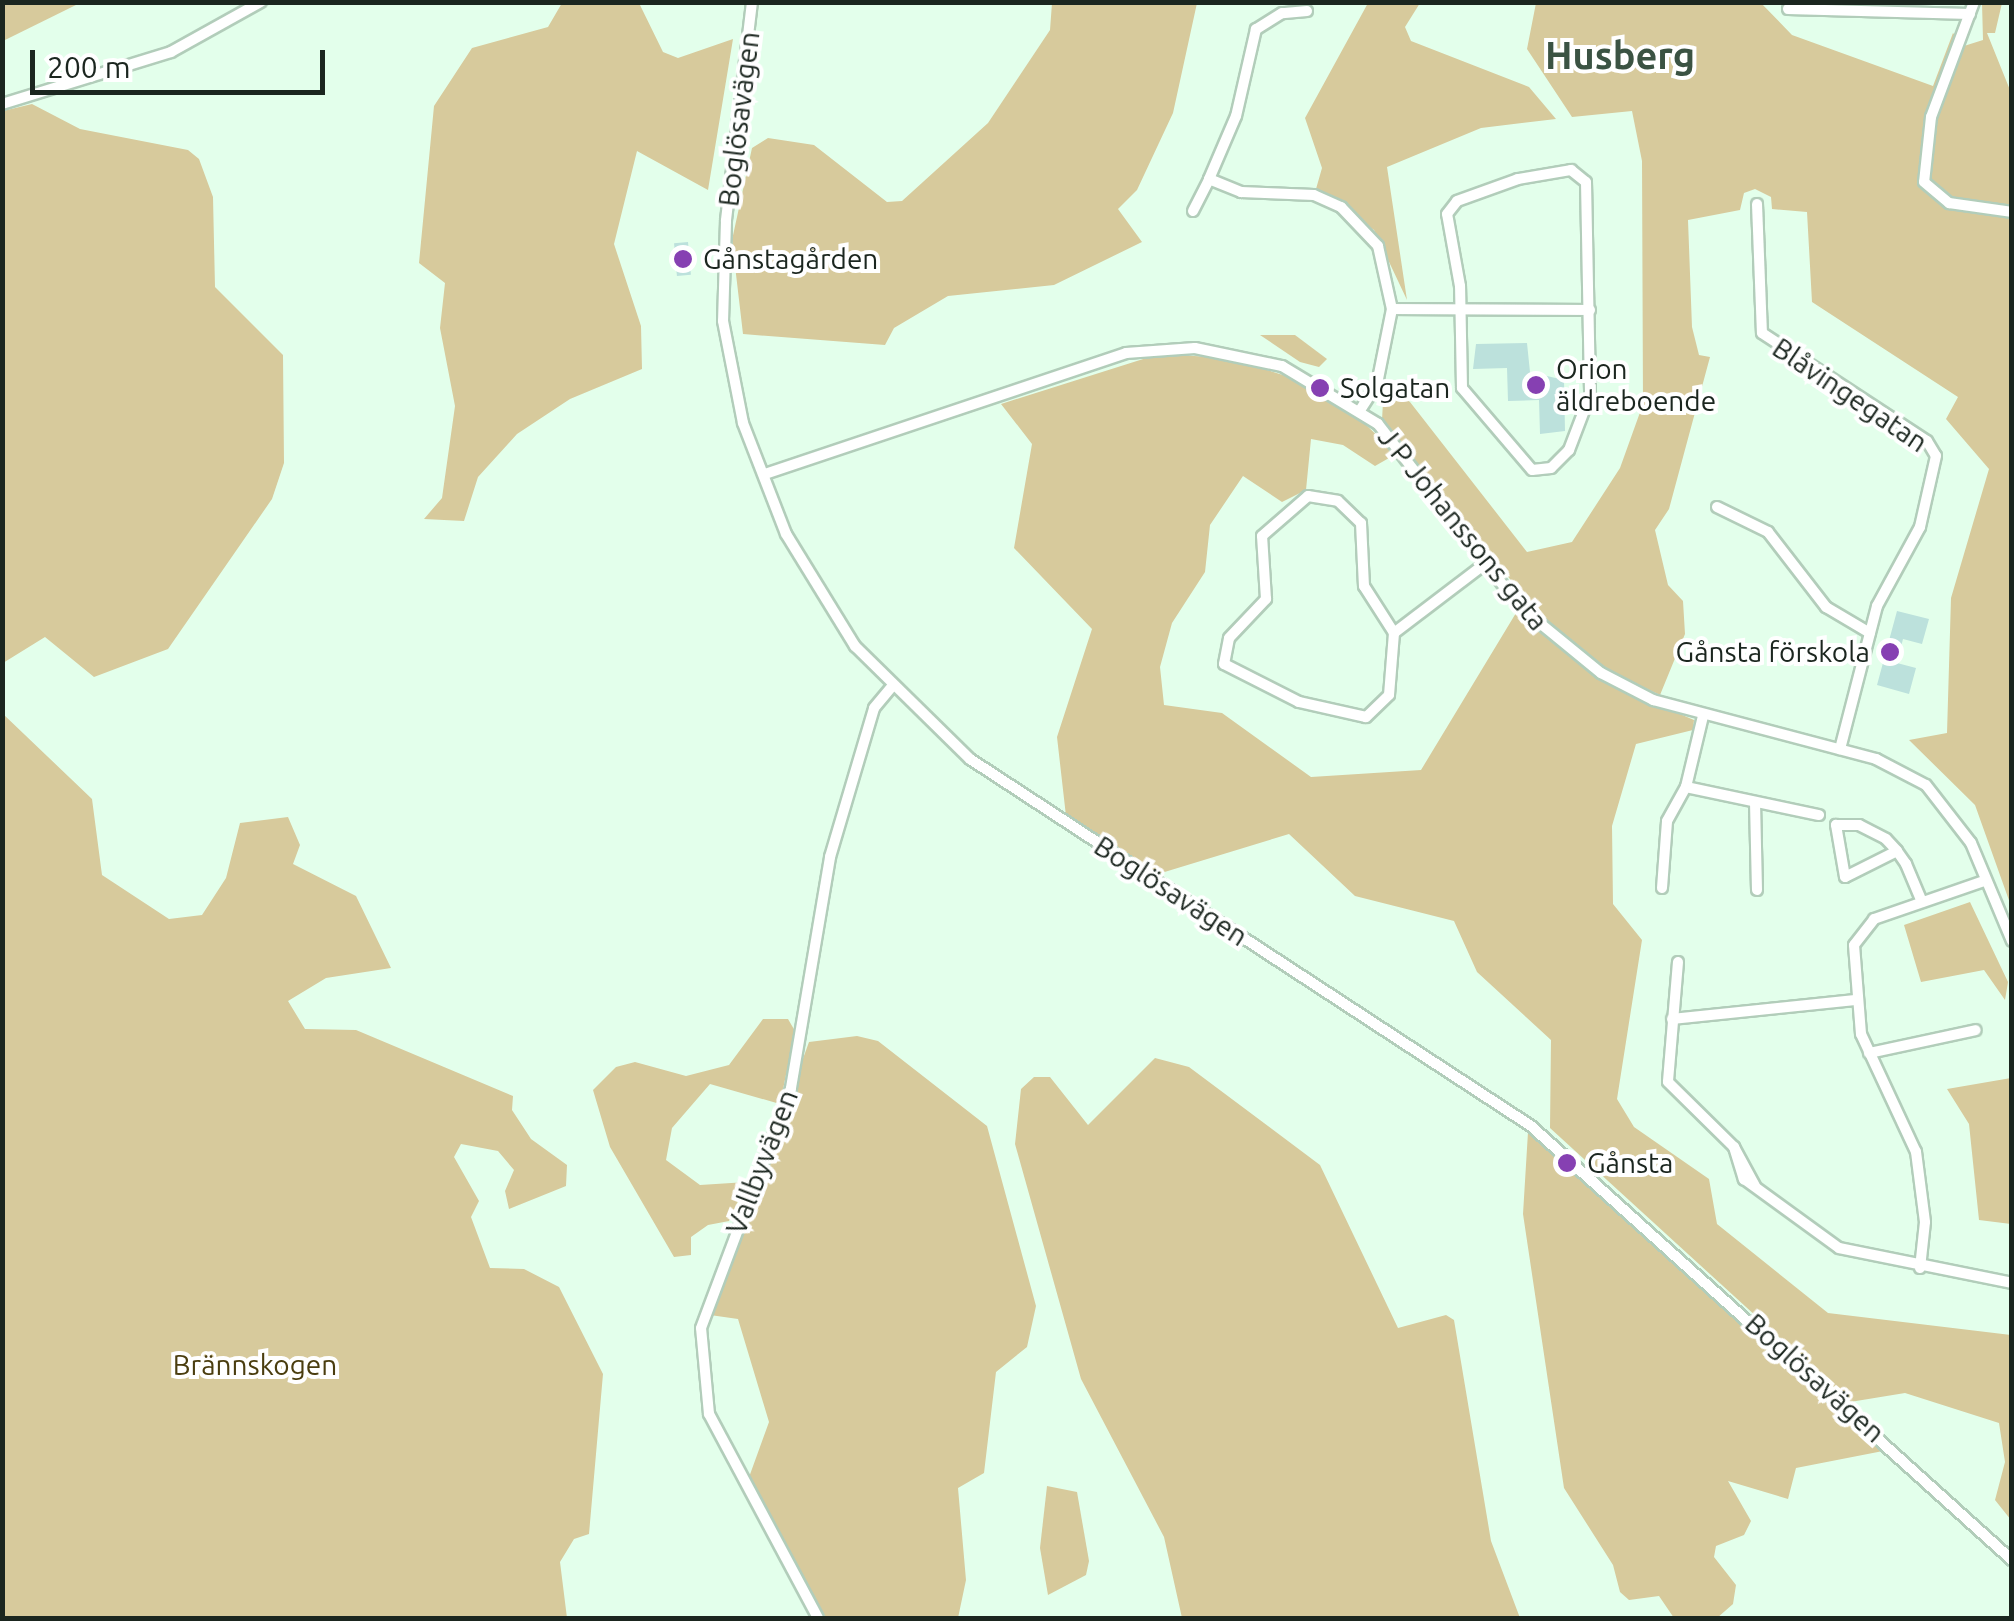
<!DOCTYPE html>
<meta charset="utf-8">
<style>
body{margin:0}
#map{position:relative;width:2014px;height:1621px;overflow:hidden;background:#e3ffeb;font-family:Ubuntu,sans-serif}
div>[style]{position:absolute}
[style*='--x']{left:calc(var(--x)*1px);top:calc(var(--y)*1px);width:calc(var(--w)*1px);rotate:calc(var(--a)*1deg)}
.green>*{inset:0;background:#d7ca9c}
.building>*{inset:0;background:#bce1dc;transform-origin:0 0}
.roads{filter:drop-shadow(2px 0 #b2cdba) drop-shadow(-2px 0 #b2cdba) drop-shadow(0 2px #b2cdba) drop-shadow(0 -2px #b2cdba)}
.minor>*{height:10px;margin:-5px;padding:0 5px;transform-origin:5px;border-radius:5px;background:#fff}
.dots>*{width:28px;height:28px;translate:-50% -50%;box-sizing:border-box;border:5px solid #fff;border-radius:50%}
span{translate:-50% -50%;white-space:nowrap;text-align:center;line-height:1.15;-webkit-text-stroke:8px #fff;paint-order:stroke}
.street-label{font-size:28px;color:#1b261f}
.poi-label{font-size:28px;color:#1b261f}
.left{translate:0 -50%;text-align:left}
.right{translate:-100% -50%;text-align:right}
.park-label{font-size:28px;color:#4a3d0f}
.district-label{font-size:38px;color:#3b5343;font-weight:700}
.frame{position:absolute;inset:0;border:5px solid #1b261f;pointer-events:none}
.scale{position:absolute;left:30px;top:50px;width:295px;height:45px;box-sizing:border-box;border:5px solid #1b261f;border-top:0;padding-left:12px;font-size:30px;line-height:35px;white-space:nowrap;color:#1b261f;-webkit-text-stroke:8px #fff;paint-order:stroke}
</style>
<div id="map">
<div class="green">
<div style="clip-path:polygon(3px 2px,80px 2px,80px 3px,3px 41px)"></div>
<div style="clip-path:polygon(562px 3px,639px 3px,663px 52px,678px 58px,733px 39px,708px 190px,637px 151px,614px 244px,641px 326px,642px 369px,570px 399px,517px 434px,478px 477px,464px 521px,424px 519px,442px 498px,455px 406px,440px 328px,445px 283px,419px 263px,434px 106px,472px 48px,548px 27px)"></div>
<div style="clip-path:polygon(1052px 3px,1197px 3px,1173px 113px,1137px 190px,1118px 209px,1142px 242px,1054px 285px,948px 296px,894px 328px,885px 345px,743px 334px,732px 240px,752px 148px,768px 138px,814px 145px,887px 202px,902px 201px,988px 123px,1050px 30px)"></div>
<div style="clip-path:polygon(1420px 3px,1405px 27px,1411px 41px,1529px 87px,1556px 119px,1481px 128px,1387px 167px,1407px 300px,1374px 230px,1316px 189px,1322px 168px,1305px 118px,1368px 3px)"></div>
<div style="clip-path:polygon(1536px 3px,1761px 3px,1792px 35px,1933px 86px,1953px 33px,1964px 46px,1983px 40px,1982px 3px,2002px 3px,1995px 33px,1987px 33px,2012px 95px,2011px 906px,1975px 805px,1909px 740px,1947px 733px,1951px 598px,1989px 469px,1946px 419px,1958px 397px,1812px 302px,1807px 212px,1772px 209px,1771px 197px,1755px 189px,1744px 193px,1740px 210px,1688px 220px,1692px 327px,1699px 355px,1710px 357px,1669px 509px,1655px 530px,1668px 585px,1683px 601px,1685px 634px,1660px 695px,1604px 668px,1547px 625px,1382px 420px,1384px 384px,1410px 402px,1527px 552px,1572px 542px,1620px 468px,1643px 404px,1642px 161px,1632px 111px,1572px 117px,1527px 49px)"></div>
<div style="clip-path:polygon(32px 104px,80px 129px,188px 150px,199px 159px,213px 197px,215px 287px,283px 355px,284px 463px,272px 499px,168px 649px,94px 677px,45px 637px,3px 663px,3px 111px)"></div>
<div style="clip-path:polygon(1260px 335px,1295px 335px,1327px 359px,1319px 367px,1300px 362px)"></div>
<div style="clip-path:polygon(1159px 354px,1229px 358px,1299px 380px,1356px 415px,1396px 454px,1375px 466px,1343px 445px,1311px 439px,1306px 490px,1282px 502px,1243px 476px,1210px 525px,1205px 572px,1172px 623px,1160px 667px,1164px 705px,1222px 713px,1311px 777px,1421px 770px,1516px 613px,1598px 679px,1694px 720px,1693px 730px,1636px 744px,1612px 826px,1613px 904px,1642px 940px,1617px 1099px,1634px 1127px,1709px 1179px,1717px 1224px,1828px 1313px,2011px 1335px,2011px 1520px,1995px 1500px,2005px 1462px,1999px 1423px,1905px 1393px,1850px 1402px,1550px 1128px,1551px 1040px,1477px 972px,1454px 921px,1355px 896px,1289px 834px,1158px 874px,1066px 816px,1057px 737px,1092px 629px,1014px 548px,1032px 444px,1001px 404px)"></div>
<div style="clip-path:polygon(2px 713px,92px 799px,102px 875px,169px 919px,202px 915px,226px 878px,240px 823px,288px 817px,300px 845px,293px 864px,356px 896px,391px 968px,326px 978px,288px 1001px,305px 1029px,356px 1030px,513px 1096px,512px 1110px,531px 1139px,567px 1165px,566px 1186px,509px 1209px,505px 1191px,514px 1170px,498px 1151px,461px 1144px,454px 1157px,479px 1201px,471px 1217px,490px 1268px,524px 1269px,559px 1287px,603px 1374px,589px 1534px,574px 1539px,560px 1562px,567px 1618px,3px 1618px)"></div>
<div style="clip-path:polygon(1970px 902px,2008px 982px,2005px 1000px,1984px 970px,1921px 982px,1904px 925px)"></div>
<div style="clip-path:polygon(763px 1019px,788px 1019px,795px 1031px,780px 1104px,710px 1084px,672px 1128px,666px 1160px,700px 1185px,747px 1182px,729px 1221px,708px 1225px,691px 1237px,691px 1255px,674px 1257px,610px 1147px,593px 1090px,616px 1067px,635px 1062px,686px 1076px,729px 1065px)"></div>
<div style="clip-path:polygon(857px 1036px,878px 1041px,987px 1126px,1036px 1306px,1027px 1347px,996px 1372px,984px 1473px,958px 1488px,966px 1580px,958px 1618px,826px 1618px,748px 1480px,769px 1422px,738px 1319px,710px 1315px,809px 1042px)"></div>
<div style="clip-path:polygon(1155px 1058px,1189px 1067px,1320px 1165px,1398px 1328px,1446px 1315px,1454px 1320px,1491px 1541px,1520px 1618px,1182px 1618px,1164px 1537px,1081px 1379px,1015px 1144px,1021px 1089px,1034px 1077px,1050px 1077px,1088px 1125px)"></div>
<div style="clip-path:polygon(2011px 1078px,2012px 1078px,2011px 1224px,1979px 1220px,1969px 1124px,1947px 1089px)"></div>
<div style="clip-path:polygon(1528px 1132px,1883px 1451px,1796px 1468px,1788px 1499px,1728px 1481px,1751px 1521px,1744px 1535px,1716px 1546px,1714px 1557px,1736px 1585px,1733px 1604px,1717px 1618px,1674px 1618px,1659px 1596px,1629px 1600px,1620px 1592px,1613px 1565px,1564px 1488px,1523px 1214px)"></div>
<div style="clip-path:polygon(1047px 1486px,1077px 1492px,1089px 1561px,1086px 1575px,1048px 1595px,1040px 1548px)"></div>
</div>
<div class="building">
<div style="left:688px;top:242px;width:33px;height:14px;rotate:85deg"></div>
<div style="clip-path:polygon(1527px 343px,1530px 372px,1564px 380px,1565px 431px,1540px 434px,1539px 400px,1508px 401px,1507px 368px,1473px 369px,1476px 344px)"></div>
<div style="clip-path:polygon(1897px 611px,1929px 619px,1922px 644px,1903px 639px,1897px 663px,1916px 668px,1909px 694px,1877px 685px)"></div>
</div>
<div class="roads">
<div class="minor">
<div style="--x:752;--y:2;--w:221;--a:96.8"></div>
<div style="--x:726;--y:221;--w:100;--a:91.7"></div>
<div style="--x:723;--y:321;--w:104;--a:78.9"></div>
<div style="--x:743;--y:423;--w:119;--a:68.8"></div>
<div style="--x:786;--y:534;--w:132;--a:58.4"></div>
<div style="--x:855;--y:646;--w:161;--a:44.5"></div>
<div style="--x:970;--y:759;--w:670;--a:33.19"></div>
<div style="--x:1531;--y:1126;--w:648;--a:42.06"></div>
<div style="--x:1974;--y:2;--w:123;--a:110.5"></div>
<div style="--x:1931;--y:117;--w:65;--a:96.1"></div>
<div style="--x:1924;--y:182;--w:33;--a:40"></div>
<div style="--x:1949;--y:203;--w:64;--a:8.1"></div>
<div style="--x:1788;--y:9;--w:182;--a:1.6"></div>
<div style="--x:1307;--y:11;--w:25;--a:175"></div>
<div style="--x:1282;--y:13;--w:31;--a:148"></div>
<div style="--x:1256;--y:29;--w:89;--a:102.9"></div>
<div style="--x:1236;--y:116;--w:69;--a:113.2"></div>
<div style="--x:1209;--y:179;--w:35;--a:22"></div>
<div style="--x:1241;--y:192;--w:73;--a:2.4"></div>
<div style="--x:1314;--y:195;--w:30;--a:24"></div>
<div style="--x:1341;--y:207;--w:54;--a:46.5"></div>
<div style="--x:1378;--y:246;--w:65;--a:77.5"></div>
<div style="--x:1392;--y:309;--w:76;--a:101.3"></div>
<div style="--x:1377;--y:384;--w:30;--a:123"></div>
<div style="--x:2;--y:104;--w:177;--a:-17.1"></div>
<div style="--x:171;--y:52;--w:103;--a:-29.1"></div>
<div style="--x:1571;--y:170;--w:19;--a:39"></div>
<div style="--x:1586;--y:182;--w:213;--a:88.9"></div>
<div style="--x:1590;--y:395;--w:59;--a:110.9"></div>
<div style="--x:1569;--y:450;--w:25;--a:135"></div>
<div style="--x:1551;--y:468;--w:19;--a:174"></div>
<div style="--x:1532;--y:470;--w:108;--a:-130.5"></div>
<div style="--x:1462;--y:388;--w:102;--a:-91.1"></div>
<div style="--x:1460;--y:286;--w:73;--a:-100.2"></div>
<div style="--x:1447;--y:214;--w:16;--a:-52"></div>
<div style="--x:1457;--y:201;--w:65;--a:-19.8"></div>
<div style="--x:1518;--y:179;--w:54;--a:-9.6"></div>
<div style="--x:1757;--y:204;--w:129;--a:87.8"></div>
<div style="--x:1762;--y:333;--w:197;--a:33.2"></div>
<div style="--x:1927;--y:441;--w:17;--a:59"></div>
<div style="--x:1936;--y:456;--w:73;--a:102.7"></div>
<div style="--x:1920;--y:527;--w:90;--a:118.6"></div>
<div style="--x:1877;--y:606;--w:148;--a:104.5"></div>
<div style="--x:1193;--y:211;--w:36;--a:-63"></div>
<div style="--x:1392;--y:309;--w:198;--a:0.3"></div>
<div style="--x:765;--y:474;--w:381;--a:-18.5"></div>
<div style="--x:1126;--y:353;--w:69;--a:-4.1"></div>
<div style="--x:1195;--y:348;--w:89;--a:11.7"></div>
<div style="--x:1282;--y:366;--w:112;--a:31.1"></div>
<div style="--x:1378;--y:424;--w:230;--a:52.2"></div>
<div style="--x:1519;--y:606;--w:106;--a:39.3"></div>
<div style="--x:1601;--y:673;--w:59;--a:27.4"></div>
<div style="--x:1653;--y:700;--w:231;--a:14.8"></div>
<div style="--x:1876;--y:759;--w:56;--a:27.5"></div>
<div style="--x:1926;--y:785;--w:73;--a:52.2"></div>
<div style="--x:1971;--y:843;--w:106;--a:67.3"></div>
<div style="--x:1308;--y:496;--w:30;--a:9"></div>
<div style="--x:1338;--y:501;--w:32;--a:44"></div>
<div style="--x:1361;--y:523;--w:63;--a:87.3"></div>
<div style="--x:1364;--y:586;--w:56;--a:57.4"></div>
<div style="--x:1394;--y:633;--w:62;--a:94.6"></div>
<div style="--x:1389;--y:695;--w:32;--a:136"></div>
<div style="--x:1366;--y:717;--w:69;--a:-167.4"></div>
<div style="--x:1299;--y:702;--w:84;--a:-153.1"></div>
<div style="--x:1224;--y:664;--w:26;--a:-79"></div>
<div style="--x:1229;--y:638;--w:54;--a:-46.5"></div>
<div style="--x:1266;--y:599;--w:63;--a:-93.6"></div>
<div style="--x:1262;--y:536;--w:61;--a:-41"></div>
<div style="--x:1717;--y:507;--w:57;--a:26.1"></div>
<div style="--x:1768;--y:532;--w:95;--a:52.3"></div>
<div style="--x:1826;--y:607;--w:51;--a:30.6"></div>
<div style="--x:1394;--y:633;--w:116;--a:-37.3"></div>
<div style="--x:1703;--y:716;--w:73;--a:103.5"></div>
<div style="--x:1686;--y:787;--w:136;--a:11.9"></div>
<div style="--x:1755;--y:802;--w:88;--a:88.7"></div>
<div style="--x:1897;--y:851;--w:58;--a:153.4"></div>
<div style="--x:1845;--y:877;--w:53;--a:-99.8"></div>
<div style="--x:1836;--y:825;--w:23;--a:0"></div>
<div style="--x:1859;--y:825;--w:30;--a:27"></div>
<div style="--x:1886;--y:839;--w:16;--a:47"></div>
<div style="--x:1897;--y:851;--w:16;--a:55"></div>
<div style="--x:1906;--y:864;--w:41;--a:67.2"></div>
<div style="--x:1662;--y:888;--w:67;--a:-85.7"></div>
<div style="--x:1667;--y:821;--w:39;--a:-61"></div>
<div style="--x:1678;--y:962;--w:120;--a:94.8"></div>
<div style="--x:1668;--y:1082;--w:93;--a:44.6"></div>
<div style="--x:1734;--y:1147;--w:44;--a:61.7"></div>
<div style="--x:1672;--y:1019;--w:184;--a:-5.9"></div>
<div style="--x:1869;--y:1053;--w:109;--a:-12.1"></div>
<div style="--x:1734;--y:1147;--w:34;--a:73"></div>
<div style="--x:1744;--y:1179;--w:117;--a:36"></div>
<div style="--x:1839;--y:1248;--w:177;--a:11.4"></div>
<div style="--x:1920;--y:1268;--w:46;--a:-83.8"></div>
<div style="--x:1925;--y:1222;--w:71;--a:-97.3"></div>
<div style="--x:1916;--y:1152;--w:130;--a:-115"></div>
<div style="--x:1861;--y:1034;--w:89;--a:-94.5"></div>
<div style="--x:1854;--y:945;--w:33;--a:-52"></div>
<div style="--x:1874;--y:919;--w:116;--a:-19.1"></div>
<div style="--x:818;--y:1618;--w:231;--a:-118.1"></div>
<div style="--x:709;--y:1414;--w:86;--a:-95.3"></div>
<div style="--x:701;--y:1328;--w:256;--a:-69.4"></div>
<div style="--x:791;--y:1088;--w:234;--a:-80.4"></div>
<div style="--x:830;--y:857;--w:155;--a:-73.5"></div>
<div style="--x:874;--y:708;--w:26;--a:-50"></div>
</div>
</div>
<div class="dots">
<div style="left:683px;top:259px;background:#8640b2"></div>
<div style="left:1536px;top:385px;background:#8640b2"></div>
<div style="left:1320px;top:388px;background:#8640b2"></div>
<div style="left:1890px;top:652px;background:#8640b2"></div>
<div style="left:1567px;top:1163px;background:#8640b2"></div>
</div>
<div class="street-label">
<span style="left:739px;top:119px;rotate:-83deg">Boglösavägen</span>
<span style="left:1850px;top:395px;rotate:34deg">Blåvingegatan</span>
<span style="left:1463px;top:529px;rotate:51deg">J P Johanssons gata</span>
<span style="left:1171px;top:891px;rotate:33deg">Boglösavägen</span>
<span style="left:762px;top:1162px;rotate:-69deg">Vallbyvägen</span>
<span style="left:1815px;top:1378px;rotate:42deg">Boglösavägen</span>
</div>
<div class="poi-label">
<span class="left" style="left:703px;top:259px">Gånstagården</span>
<span class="left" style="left:1556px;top:385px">Orion<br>äldreboende</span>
<span class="left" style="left:1340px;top:388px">Solgatan</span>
<span class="right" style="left:1870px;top:652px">Gånsta förskola</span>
<span class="left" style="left:1587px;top:1163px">Gånsta</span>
</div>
<div class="park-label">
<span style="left:255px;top:1365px">Brännskogen</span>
</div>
<div class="district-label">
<span style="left:1620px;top:56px">Husberg</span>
</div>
<div class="frame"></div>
<div class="scale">200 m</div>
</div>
